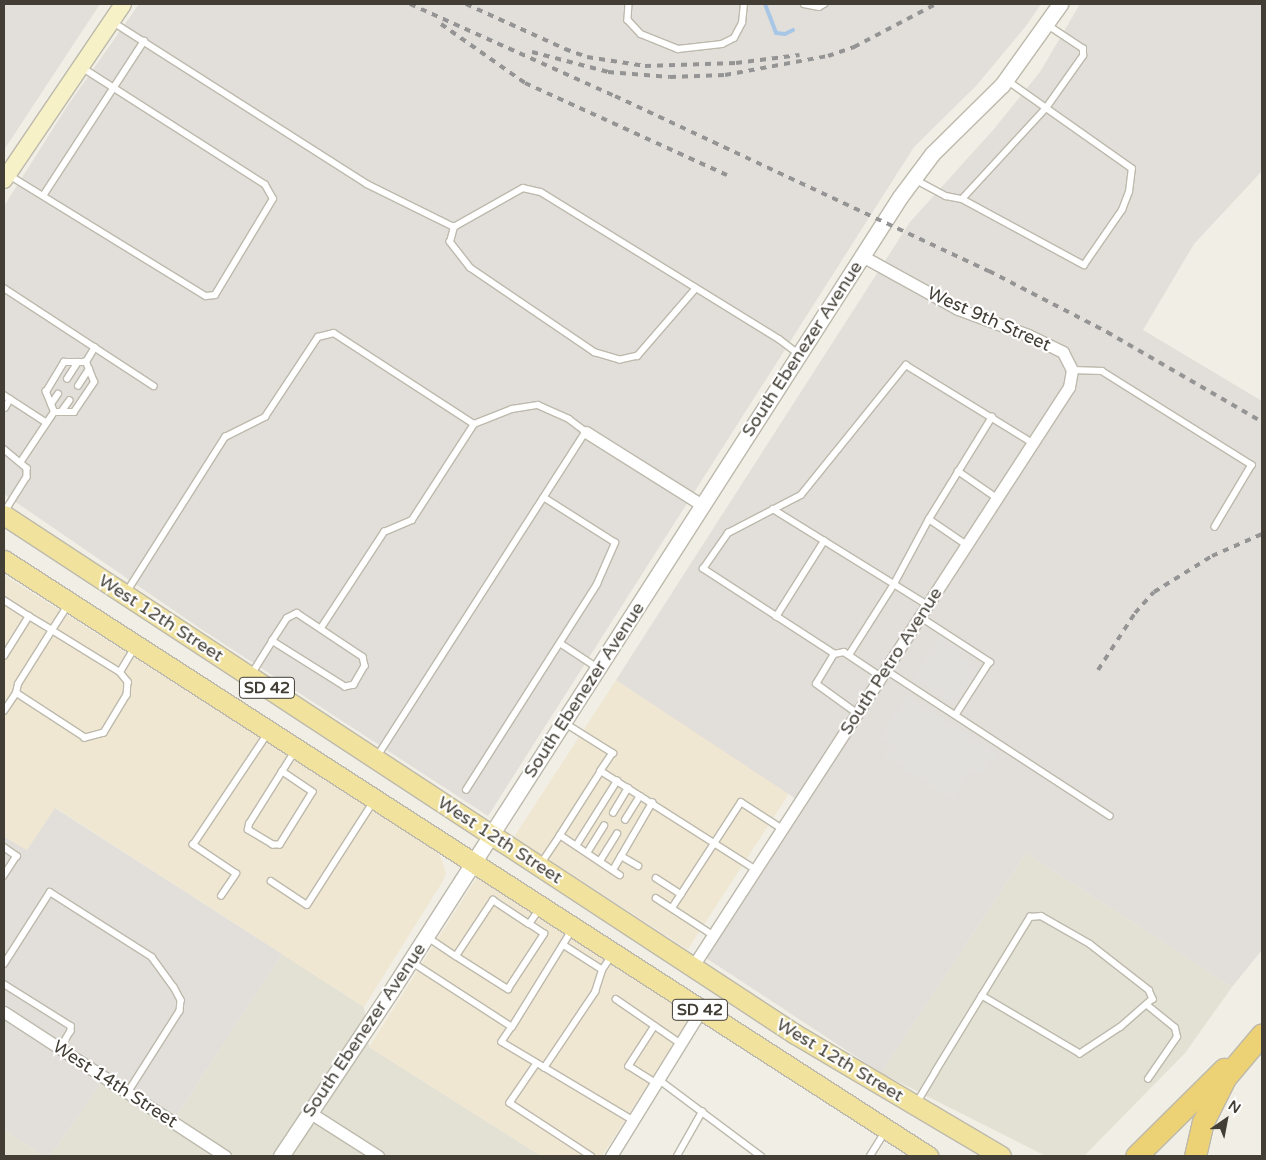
<!DOCTYPE html>
<style>
body{margin:0}
#map{position:relative;width:1266px;height:1160px;overflow:hidden;background:#f0eee5;font-family:"Varela Round",sans-serif}
div>[style]{position:absolute}
[style*='--x']{left:calc(var(--x)*1px);top:calc(var(--y)*1px);width:calc(var(--w)*1px);rotate:calc(var(--a)*1deg)}
.residential>*{inset:0;background:#e3e0d4}
.commercial>*{inset:0;background:#f0e7d2;transform-origin:0 0}
.industrial>*{inset:0;background:#e2dfda}
.parking>*{inset:0;background:#e1e0dd}
.stream>*{height:4px;margin:-2px;padding:0 2px;transform-origin:2px;border-radius:2px;background:#a8c6e6}
.roads{filter:drop-shadow(1px 0 #bdb9ac) drop-shadow(-1px 0 #bdb9ac) drop-shadow(0 1px #bdb9ac) drop-shadow(0 -1px #bdb9ac)}
.service>*{height:5.5px;margin:-2.75px;padding:0 2.75px;transform-origin:2.75px;border-radius:2.75px;background:#fff}
.minor>*{height:11px;margin:-5.5px;padding:0 5.5px;transform-origin:5.5px;border-radius:5.5px;background:#fff}
.tertiary>*{height:15px;margin:-7.5px;padding:0 7.5px;transform-origin:7.5px;border-radius:7.5px;background:#fff}
.secondary>*{height:16px;margin:-8px;padding:0 8px;transform-origin:8px;border-radius:8px;background:#f7f1c8}
.primary>*{height:19px;margin:-9.5px;padding:0 9.5px;transform-origin:9.5px;border-radius:9.5px;background:#f1e39d}
.motorway>*{height:21px;margin:-10.5px;padding:0 10.5px;transform-origin:10.5px;border-radius:10.5px;background:#ecd175}
.rail>*{height:4px;margin-top:-2px;transform-origin:0;background:repeating-linear-gradient(90deg,#949494 0 6px,transparent 0 12px)}
span{translate:-50% -50%;white-space:nowrap;text-align:center;line-height:1.15;-webkit-text-stroke:4.5px #fff;paint-order:stroke}
.shield-label span{padding:1px 4px;background:#fff;border:1px solid;border-radius:4px;-webkit-text-stroke-width:0}
.shield-label{font-size:16px;color:#423e35;font-weight:700}
.street-label{font-size:18px;color:#423e35}
.frame{position:absolute;inset:0;border:5px solid #423e35;pointer-events:none}
.north{position:absolute;left:1201px;top:1095px;width:50px;height:50px;-webkit-text-stroke:4px #fff;paint-order:stroke;rotate:33deg;font-size:14px;font-weight:700;line-height:20px;text-align:center;color:#423e35}
.north::after{content:'';display:block;margin:auto;width:18px;height:22px;background:#423e35;clip-path:polygon(50% 0,100% 100%,50% 72%,0 100%)}
</style>
<div id="map">
<div class="residential">
<div style="clip-path:polygon(1026px 853px,1232px 987px,1185px 1053px,1084px 1156px,1046px 1156px,881px 1073px)"></div>
<div style="clip-path:polygon(282px 954px,364px 1007px,369px 1047px,541px 1156px,50px 1156px,101px 1083px,170px 1126px)"></div>
<div style="clip-path:polygon(4px 1130px,43px 1156px,4px 1156px)"></div>
</div>
<div class="commercial">
<div style="clip-path:polygon(4px 575px,429px 845px,441px 857px,446px 873px,443px 881px,364px 1007px,56px 808px,27px 851px,4px 837px)"></div>
<div style="left:616px;top:680px;width:207px;height:187px;rotate:33deg"></div>
<div style="clip-path:polygon(477px 877px,693px 1014px,602px 1156px,541px 1156px,369px 1047px)"></div>
</div>
<div class="industrial">
<div style="clip-path:polygon(4px 4px,100px 4px,4px 150px)"></div>
<div style="clip-path:polygon(139px 4px,1041px 4px,1026px 26px,976px 86px,914px 147px,488px 816px,201px 629px,4px 494px,4px 206px,68px 105px)"></div>
<div style="clip-path:polygon(1080px 4px,1262px 4px,1262px 171px,1194px 244px,1143px 330px,1262px 401px,1262px 950px,1232px 987px,1026px 853px,881px 1073px,706px 958px,805px 805px,616px 680px,910px 222px,994px 129px,1040px 72px)"></div>
<div style="clip-path:polygon(55px 808px,282px 954px,170px 1126px,101px 1083px,50px 1156px,43px 1156px,4px 1130px,4px 837px,27px 850px)"></div>
</div>
<div class="parking">
<div style="clip-path:polygon(940px 635px,963px 649px,958px 657px,987px 675px,964px 711px,913px 677px)"></div>
<div style="clip-path:polygon(906px 695px,997px 754px,982px 774px,972px 769px,953px 800px,884px 756px,891px 746px,879px 738px)"></div>
</div>
<div class="stream">
<div style="--x:765;--y:4;--w:31;--a:69"></div>
<div style="--x:776;--y:33;--w:9;--a:6"></div>
<div style="--x:785;--y:34;--w:9;--a:-27"></div>
</div>
<div class="roads">
<div class="service">
<div style="--x:629;--y:4;--w:16;--a:94"></div>
<div style="--x:628;--y:20;--w:19;--a:47"></div>
<div style="--x:641;--y:34;--w:40;--a:22"></div>
<div style="--x:678;--y:49;--w:44;--a:-6.5"></div>
<div style="--x:722;--y:44;--w:13;--a:-27"></div>
<div style="--x:734;--y:38;--w:17;--a:-62"></div>
<div style="--x:742;--y:23;--w:19;--a:-84"></div>
<div style="--x:804;--y:4;--w:15;--a:11"></div>
<div style="--x:819;--y:7;--w:6;--a:-31"></div>
<div style="--x:113;--y:22;--w:301;--a:32.5"></div>
<div style="--x:367;--y:184;--w:97;--a:26.3"></div>
<div style="--x:9;--y:175;--w:231;--a:31.6"></div>
<div style="--x:206;--y:296;--w:9;--a:-6"></div>
<div style="--x:215;--y:295;--w:112;--a:-58.9"></div>
<div style="--x:273;--y:199;--w:16;--a:-120"></div>
<div style="--x:265;--y:185;--w:217;--a:-147.4"></div>
<div style="--x:914;--y:179;--w:36;--a:28"></div>
<div style="--x:946;--y:196;--w:16;--a:11"></div>
<div style="--x:962;--y:199;--w:124;--a:-47.3"></div>
<div style="--x:1046;--y:108;--w:64;--a:-54.6"></div>
<div style="--x:1083;--y:56;--w:7;--a:-90"></div>
<div style="--x:1083;--y:49;--w:43;--a:-146.3"></div>
<div style="--x:43;--y:196;--w:185;--a:-56.9"></div>
<div style="--x:962;--y:199;--w:139;--a:28.4"></div>
<div style="--x:1084;--y:265;--w:67;--a:-55.4"></div>
<div style="--x:1122;--y:210;--w:19;--a:-69"></div>
<div style="--x:1129;--y:192;--w:23;--a:-83"></div>
<div style="--x:1132;--y:169;--w:154;--a:-144.8"></div>
<div style="--x:4;--y:288;--w:179;--a:33.2"></div>
<div style="--x:696;--y:289;--w:89;--a:130.9"></div>
<div style="--x:638;--y:356;--w:18;--a:167"></div>
<div style="--x:620;--y:360;--w:26;--a:-164"></div>
<div style="--x:595;--y:353;--w:151;--a:-145.8"></div>
<div style="--x:470;--y:268;--w:33;--a:-128"></div>
<div style="--x:450;--y:242;--w:16;--a:-75"></div>
<div style="--x:454;--y:227;--w:79;--a:-29.5"></div>
<div style="--x:523;--y:188;--w:18;--a:13"></div>
<div style="--x:541;--y:192;--w:280;--a:31.7"></div>
<div style="--x:779;--y:339;--w:25;--a:37"></div>
<div style="--x:1072;--y:370;--w:30;--a:2"></div>
<div style="--x:1102;--y:371;--w:177;--a:32.1"></div>
<div style="--x:1252;--y:465;--w:72;--a:120.8"></div>
<div style="--x:67;--y:379;--w:20;--a:-57"></div>
<div style="--x:78;--y:386;--w:20;--a:-57"></div>
<div style="--x:4;--y:395;--w:51;--a:33.1"></div>
<div style="--x:51;--y:404;--w:12;--a:-55"></div>
<div style="--x:5;--y:408;--w:10;--a:-61"></div>
<div style="--x:54;--y:412;--w:20;--a:0"></div>
<div style="--x:74;--y:412;--w:36;--a:-56"></div>
<div style="--x:94;--y:382;--w:22;--a:-112"></div>
<div style="--x:61;--y:412;--w:14;--a:-54"></div>
<div style="--x:4;--y:449;--w:30;--a:40"></div>
<div style="--x:27;--y:468;--w:9;--a:90"></div>
<div style="--x:27;--y:477;--w:41;--a:122.2"></div>
<div style="--x:22;--y:460;--w:58;--a:-56.3"></div>
<div style="--x:54;--y:412;--w:22;--a:-112"></div>
<div style="--x:46;--y:392;--w:35;--a:-59"></div>
<div style="--x:64;--y:362;--w:22;--a:0"></div>
<div style="--x:86;--y:362;--w:17;--a:-59"></div>
<div style="--x:958;--y:471;--w:47;--a:34.7"></div>
<div style="--x:773;--y:509;--w:142;--a:31.8"></div>
<div style="--x:894;--y:584;--w:74;--a:-61.7"></div>
<div style="--x:929;--y:519;--w:46;--a:34.4"></div>
<div style="--x:929;--y:519;--w:120;--a:-58.3"></div>
<div style="--x:126;--y:593;--w:185;--a:-57.6"></div>
<div style="--x:225;--y:437;--w:45;--a:-26.6"></div>
<div style="--x:265;--y:417;--w:96;--a:-56.5"></div>
<div style="--x:318;--y:337;--w:16;--a:-14"></div>
<div style="--x:334;--y:333;--w:167;--a:33"></div>
<div style="--x:474;--y:424;--w:41;--a:-21.5"></div>
<div style="--x:512;--y:409;--w:26;--a:-9"></div>
<div style="--x:538;--y:405;--w:34;--a:24"></div>
<div style="--x:569;--y:419;--w:21;--a:37"></div>
<div style="--x:586;--y:432;--w:387;--a:122.7"></div>
<div style="--x:4;--y:600;--w:30;--a:33"></div>
<div style="--x:919;--y:616;--w:85;--a:32.9"></div>
<div style="--x:990;--y:662;--w:63;--a:122.7"></div>
<div style="--x:776;--y:617;--w:90;--a:-57.7"></div>
<div style="--x:321;--y:628;--w:115;--a:-56.7"></div>
<div style="--x:384;--y:532;--w:30;--a:-23"></div>
<div style="--x:412;--y:520;--w:114;--a:-57.1"></div>
<div style="--x:560;--y:643;--w:45;--a:33.3"></div>
<div style="--x:834;--y:654;--w:156;--a:-147"></div>
<div style="--x:703;--y:569;--w:44;--a:-55.2"></div>
<div style="--x:728;--y:533;--w:82;--a:-27.5"></div>
<div style="--x:801;--y:495;--w:167;--a:-51.1"></div>
<div style="--x:906;--y:365;--w:149;--a:31.6"></div>
<div style="--x:849;--y:655;--w:84;--a:-57.6"></div>
<div style="--x:894;--y:584;--w:39;--a:32"></div>
<div style="--x:4;--y:656;--w:47;--a:-58"></div>
<div style="--x:29;--y:616;--w:27;--a:31"></div>
<div style="--x:52;--y:630;--w:80;--a:31.7"></div>
<div style="--x:120;--y:672;--w:13;--a:51"></div>
<div style="--x:128;--y:682;--w:13;--a:94"></div>
<div style="--x:127;--y:695;--w:44;--a:121.2"></div>
<div style="--x:104;--y:733;--w:20;--a:165"></div>
<div style="--x:85;--y:738;--w:82;--a:-146.9"></div>
<div style="--x:16;--y:693;--w:9;--a:-77"></div>
<div style="--x:18;--y:684;--w:64;--a:-57.8"></div>
<div style="--x:52;--y:630;--w:31;--a:-57"></div>
<div style="--x:886;--y:670;--w:267;--a:33.1"></div>
<div style="--x:120;--y:672;--w:27;--a:-59"></div>
<div style="--x:251;--y:675;--w:40;--a:-58"></div>
<div style="--x:272;--y:641;--w:27;--a:-57"></div>
<div style="--x:287;--y:618;--w:11;--a:-27"></div>
<div style="--x:297;--y:613;--w:79;--a:33.7"></div>
<div style="--x:363;--y:657;--w:9;--a:77"></div>
<div style="--x:365;--y:666;--w:22;--a:120"></div>
<div style="--x:354;--y:685;--w:9;--a:167"></div>
<div style="--x:345;--y:687;--w:86;--a:-147.8"></div>
<div style="--x:4;--y:711;--w:22;--a:-56"></div>
<div style="--x:856;--y:713;--w:49;--a:-144.1"></div>
<div style="--x:816;--y:684;--w:35;--a:-59"></div>
<div style="--x:834;--y:654;--w:10;--a:-11"></div>
<div style="--x:844;--y:652;--w:43;--a:33.7"></div>
<div style="--x:565;--y:723;--w:57;--a:32"></div>
<div style="--x:613;--y:753;--w:22;--a:124"></div>
<div style="--x:282;--y:771;--w:37;--a:34"></div>
<div style="--x:313;--y:792;--w:62;--a:121.9"></div>
<div style="--x:280;--y:845;--w:7;--a:180"></div>
<div style="--x:273;--y:845;--w:29;--a:-149"></div>
<div style="--x:248;--y:830;--w:6;--a:-81"></div>
<div style="--x:249;--y:824;--w:86;--a:-57.8"></div>
<div style="--x:466;--y:790;--w:244;--a:-57.5"></div>
<div style="--x:597;--y:584;--w:45;--a:-66.3"></div>
<div style="--x:615;--y:543;--w:84;--a:-147.6"></div>
<div style="--x:613;--y:813;--w:29;--a:-59"></div>
<div style="--x:625;--y:820;--w:28;--a:-58"></div>
<div style="--x:560;--y:835;--w:76;--a:-57.4"></div>
<div style="--x:601;--y:771;--w:183;--a:32.5"></div>
<div style="--x:576;--y:846;--w:77;--a:-57.8"></div>
<div style="--x:4;--y:847;--w:16;--a:35"></div>
<div style="--x:17;--y:856;--w:24;--a:123"></div>
<div style="--x:587;--y:853;--w:32;--a:-58"></div>
<div style="--x:621;--y:856;--w:20;--a:30"></div>
<div style="--x:600;--y:861;--w:32;--a:-58"></div>
<div style="--x:540;--y:865;--w:36;--a:-56"></div>
<div style="--x:560;--y:835;--w:72;--a:33.7"></div>
<div style="--x:613;--y:870;--w:78;--a:-59.8"></div>
<div style="--x:656;--y:878;--w:30;--a:33"></div>
<div style="--x:271;--y:881;--w:43;--a:33.7"></div>
<div style="--x:307;--y:905;--w:122;--a:-57.3"></div>
<div style="--x:221;--y:896;--w:27;--a:-56"></div>
<div style="--x:236;--y:874;--w:52;--a:-146"></div>
<div style="--x:193;--y:845;--w:135;--a:-56.2"></div>
<div style="--x:656;--y:898;--w:68;--a:33"></div>
<div style="--x:672;--y:908;--w:126;--a:-56.9"></div>
<div style="--x:741;--y:802;--w:48;--a:33"></div>
<div style="--x:426;--y:936;--w:36;--a:34"></div>
<div style="--x:456;--y:956;--w:67;--a:-56.5"></div>
<div style="--x:493;--y:900;--w:43;--a:33.7"></div>
<div style="--x:529;--y:924;--w:19;--a:-55"></div>
<div style="--x:456;--y:956;--w:62;--a:32.4"></div>
<div style="--x:508;--y:989;--w:66;--a:-56.8"></div>
<div style="--x:544;--y:934;--w:18;--a:-146"></div>
<div style="--x:412;--y:962;--w:119;--a:33"></div>
<div style="--x:512;--y:1027;--w:114;--a:-58.3"></div>
<div style="--x:4;--y:964;--w:85;--a:-57.4"></div>
<div style="--x:50;--y:892;--w:121;--a:32.5"></div>
<div style="--x:152;--y:957;--w:37;--a:54"></div>
<div style="--x:174;--y:987;--w:15;--a:62"></div>
<div style="--x:181;--y:1000;--w:11;--a:95"></div>
<div style="--x:180;--y:1011;--w:97;--a:122.4"></div>
<div style="--x:602;--y:970;--w:18;--a:-56"></div>
<div style="--x:4;--y:984;--w:79;--a:32.1"></div>
<div style="--x:71;--y:1026;--w:5;--a:90"></div>
<div style="--x:71;--y:1031;--w:21;--a:121"></div>
<div style="--x:616;--y:999;--w:78;--a:34.5"></div>
<div style="--x:655;--y:1026;--w:48;--a:123"></div>
<div style="--x:629;--y:1066;--w:32;--a:32"></div>
<div style="--x:512;--y:1027;--w:18;--a:124"></div>
<div style="--x:502;--y:1042;--w:152;--a:30.8"></div>
<div style="--x:536;--y:1065;--w:46;--a:124.4"></div>
<div style="--x:510;--y:1103;--w:97;--a:33.2"></div>
<div style="--x:544;--y:1068;--w:92;--a:-56.1"></div>
<div style="--x:595;--y:992;--w:23;--a:-72"></div>
<div style="--x:602;--y:970;--w:46;--a:-147.3"></div>
<div style="--x:658;--y:1079;--w:129;--a:36.8"></div>
<div style="--x:1148;--y:1079;--w:51;--a:-55.4"></div>
<div style="--x:1177;--y:1037;--w:9;--a:-103"></div>
<div style="--x:1175;--y:1028;--w:35;--a:-141"></div>
<div style="--x:916;--y:1104;--w:37;--a:-59"></div>
<div style="--x:935;--y:1072;--w:182;--a:-58.5"></div>
<div style="--x:1030;--y:917;--w:11;--a:-5"></div>
<div style="--x:1041;--y:916;--w:56;--a:29.7"></div>
<div style="--x:1090;--y:944;--w:75;--a:37.9"></div>
<div style="--x:1149;--y:990;--w:10;--a:66"></div>
<div style="--x:1153;--y:999;--w:43;--a:138.8"></div>
<div style="--x:1121;--y:1027;--w:49;--a:146.6"></div>
<div style="--x:1080;--y:1054;--w:114;--a:-149.4"></div>
<div style="--x:677;--y:1156;--w:51;--a:-60.4"></div>
<div style="--x:870;--y:1156;--w:28;--a:-58"></div>
</div>
<div class="minor">
<div style="--x:586;--y:432;--w:137;--a:32.2"></div>
<div style="--x:693;--y:966;--w:690;--a:-57"></div>
<div style="--x:1069;--y:387;--w:17;--a:-80"></div>
<div style="--x:1072;--y:370;--w:20;--a:-117"></div>
<div style="--x:1063;--y:352;--w:39;--a:-154"></div>
<div style="--x:1028;--y:335;--w:75;--a:-159.6"></div>
<div style="--x:958;--y:309;--w:110;--a:-151.1"></div>
<div style="--x:4;--y:1012;--w:264;--a:33.1"></div>
<div style="--x:309;--y:1112;--w:82;--a:32.5"></div>
<div style="--x:611;--y:1156;--w:172;--a:-58.3"></div>
</div>
<div class="tertiary">
<div style="--x:281;--y:1156;--w:198;--a:-56.3"></div>
<div style="--x:391;--y:991;--w:943;--a:-57.34"></div>
<div style="--x:900;--y:197;--w:54;--a:-53.3"></div>
<div style="--x:932;--y:154;--w:98;--a:-44.6"></div>
<div style="--x:1002;--y:85;--w:100;--a:-54.4"></div>
</div>
<div class="secondary">
<div style="--x:4;--y:180;--w:212;--a:-55.9"></div>
</div>
<div class="primary">
<div style="--x:4;--y:515;--w:946;--a:33.27"></div>
<div style="--x:795;--y:1034;--w:239;--a:30.6"></div>
<div style="--x:4;--y:560;--w:1100;--a:32.82"></div>
</div>
<div class="motorway">
<div style="--x:1136;--y:1156;--w:124;--a:-44.7"></div>
<div style="--x:1195;--y:1156;--w:35;--a:-77"></div>
<div style="--x:1203;--y:1122;--w:49;--a:-63.4"></div>
<div style="--x:1225;--y:1078;--w:57;--a:-49.9"></div>
</div>
</div>
<div class="rail">
<div style="--x:410;--y:4;--w:225;--a:24.2"></div>
<div style="--x:615;--y:96;--w:413;--a:25.1"></div>
<div style="--x:989;--y:271;--w:133;--a:27.3"></div>
<div style="--x:1107;--y:332;--w:179;--a:30.1"></div>
<div style="--x:466;--y:4;--w:109;--a:24.4"></div>
<div style="--x:565;--y:49;--w:23;--a:20"></div>
<div style="--x:587;--y:57;--w:59;--a:8.8"></div>
<div style="--x:645;--y:66;--w:91;--a:-1.9"></div>
<div style="--x:736;--y:63;--w:64;--a:-7.1"></div>
<div style="--x:441;--y:24;--w:103;--a:35.1"></div>
<div style="--x:525;--y:83;--w:222;--a:24.5"></div>
<div style="--x:532;--y:52;--w:79;--a:14.7"></div>
<div style="--x:608;--y:72;--w:62;--a:4.6"></div>
<div style="--x:670;--y:77;--w:55;--a:-2.1"></div>
<div style="--x:725;--y:75;--w:105;--a:-10.5"></div>
<div style="--x:828;--y:56;--w:28;--a:-19"></div>
<div style="--x:854;--y:47;--w:93;--a:-27.7"></div>
<div style="--x:1098;--y:670;--w:68;--a:-57"></div>
<div style="--x:1135;--y:613;--w:28;--a:-48"></div>
<div style="--x:1154;--y:592;--w:68;--a:-31.8"></div>
<div style="--x:1212;--y:556;--w:55;--a:-23.7"></div>
</div>
<div class="shield-label">
<span style="left:267px;top:688px">SD 42</span>
<span style="left:700px;top:1010px">SD 42</span>
</div>
<div class="street-label">
<span style="left:989px;top:319px;rotate:24deg">West 9th Street</span>
<span style="left:802px;top:349px;rotate:-57deg">South Ebenezer Avenue</span>
<span style="left:161px;top:618px;rotate:33deg">West 12th Street</span>
<span style="left:891px;top:661px;rotate:-57deg">South Petro Avenue</span>
<span style="left:584px;top:690px;rotate:-57deg">South Ebenezer Avenue</span>
<span style="left:500px;top:840px;rotate:33deg">West 12th Street</span>
<span style="left:364px;top:1030px;rotate:-56deg">South Ebenezer Avenue</span>
<span style="left:840px;top:1060px;rotate:31deg">West 12th Street</span>
<span style="left:115px;top:1084px;rotate:33deg">West 14th Street</span>
</div>
<div class="frame"></div>
<div class="north">N</div>
</div>
